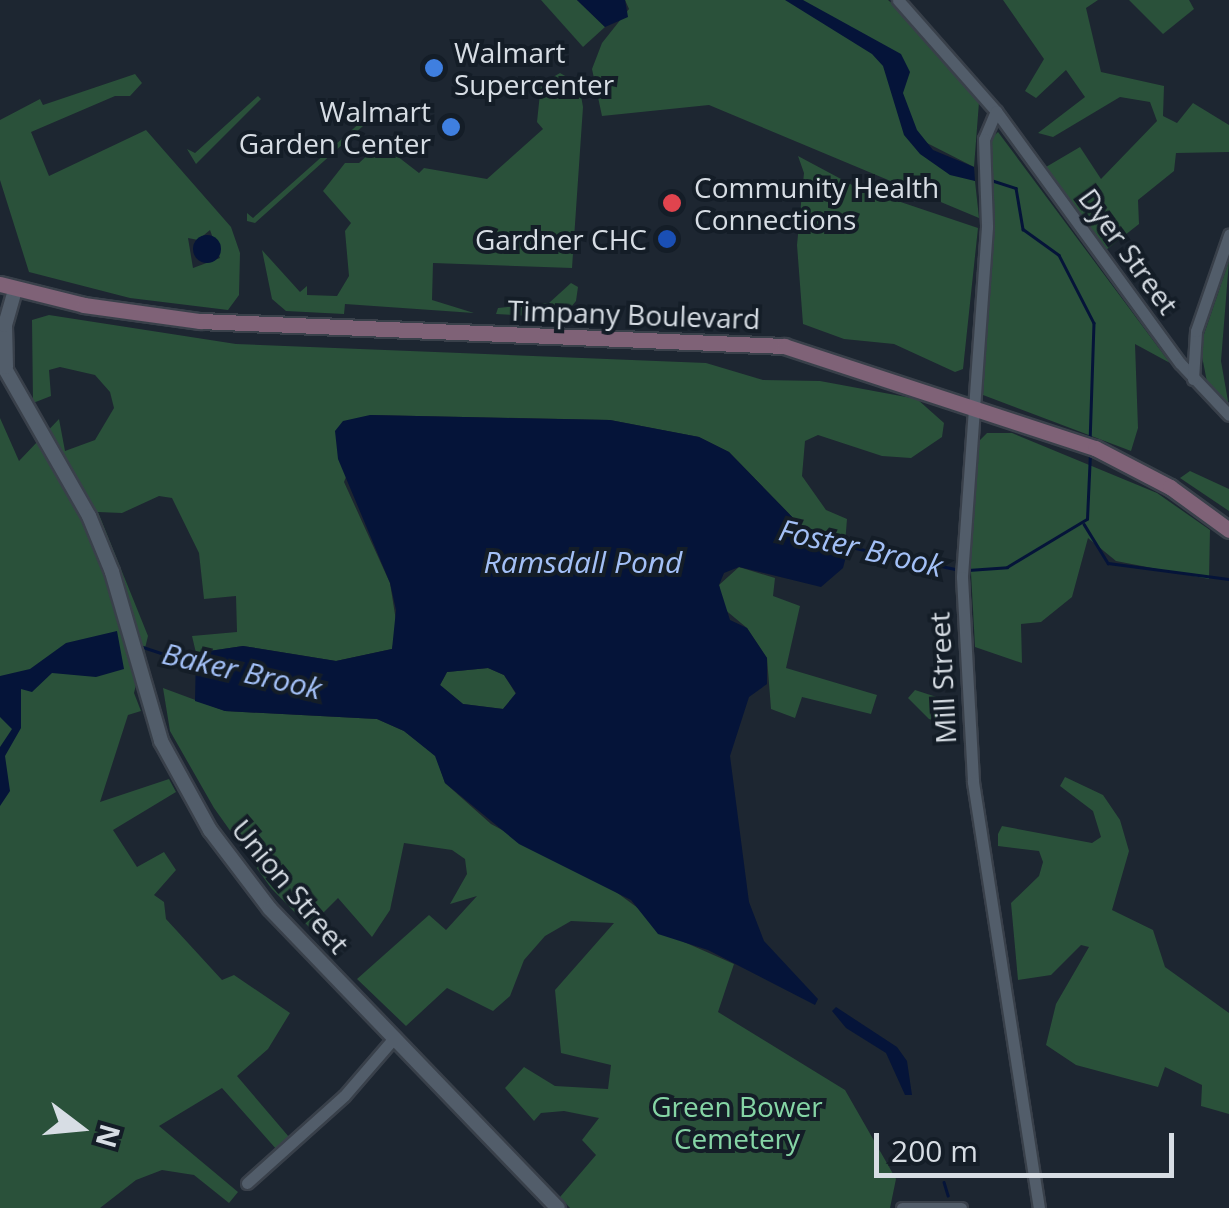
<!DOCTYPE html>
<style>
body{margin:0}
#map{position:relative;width:1229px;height:1208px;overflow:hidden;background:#1d2631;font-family:"Open Sans",sans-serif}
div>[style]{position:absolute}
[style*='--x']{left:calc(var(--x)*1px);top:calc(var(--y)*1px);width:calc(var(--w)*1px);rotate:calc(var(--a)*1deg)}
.green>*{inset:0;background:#2a513a}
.water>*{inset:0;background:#051439}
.round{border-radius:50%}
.stream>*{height:2.5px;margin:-1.25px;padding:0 1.25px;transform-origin:1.25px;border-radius:1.25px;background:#051439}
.roads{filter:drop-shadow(2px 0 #39404a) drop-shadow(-2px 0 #39404a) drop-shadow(0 2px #39404a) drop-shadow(0 -2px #39404a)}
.minor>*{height:11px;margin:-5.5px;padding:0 5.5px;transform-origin:5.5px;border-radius:5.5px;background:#525d6a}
.tertiary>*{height:14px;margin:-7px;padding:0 7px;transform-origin:7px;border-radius:7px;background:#525d6a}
.secondary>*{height:15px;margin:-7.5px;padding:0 7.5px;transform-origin:7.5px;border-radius:7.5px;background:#7f6277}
.dots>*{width:28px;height:28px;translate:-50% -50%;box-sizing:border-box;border:5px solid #141d27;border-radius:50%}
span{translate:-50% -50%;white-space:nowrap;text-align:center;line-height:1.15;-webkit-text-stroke:8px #141d27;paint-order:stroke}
.poi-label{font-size:28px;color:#d7dde4}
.left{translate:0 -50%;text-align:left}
.right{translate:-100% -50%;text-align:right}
.street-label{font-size:28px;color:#d7dde4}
.park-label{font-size:28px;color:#85d5a5}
.water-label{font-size:30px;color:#a3c0f7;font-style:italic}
.north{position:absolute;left:30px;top:1078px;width:100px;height:100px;-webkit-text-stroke:8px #141d27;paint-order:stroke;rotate:106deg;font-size:28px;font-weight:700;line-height:40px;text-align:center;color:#d7dde4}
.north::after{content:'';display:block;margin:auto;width:35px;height:45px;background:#d7dde4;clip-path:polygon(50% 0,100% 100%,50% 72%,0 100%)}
.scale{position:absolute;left:874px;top:1133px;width:300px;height:45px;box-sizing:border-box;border:5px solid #d7dde4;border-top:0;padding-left:12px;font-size:30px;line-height:35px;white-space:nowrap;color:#d7dde4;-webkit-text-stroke:8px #141d27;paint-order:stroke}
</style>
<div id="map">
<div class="green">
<div style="clip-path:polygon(541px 0,577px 0,605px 27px,583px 47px)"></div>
<div style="clip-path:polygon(625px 0,888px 0,924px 31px,979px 102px,974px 167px,925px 142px,928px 152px,975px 181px,979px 218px,709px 105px,602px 116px,592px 69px,602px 43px,629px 9px)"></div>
<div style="clip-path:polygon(1003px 0,1098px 0,1086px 8px,1101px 72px,1164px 86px,1163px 116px,1177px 123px,1193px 103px,1229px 125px,1229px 152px,1176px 153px,1174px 171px,1138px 200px,1139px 224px,1106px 250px,1046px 167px,1080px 147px,1101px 179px,1157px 121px,1150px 102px,1120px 97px,1053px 137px,1038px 133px,1085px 97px,1066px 70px,1036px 98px,1025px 91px,1044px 59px)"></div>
<div style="clip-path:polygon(1129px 0,1189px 0,1194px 9px,1163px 34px)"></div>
<div style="clip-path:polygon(560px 73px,579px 84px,583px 107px,572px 268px,433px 263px,432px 300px,474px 313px,345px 304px,344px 314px,286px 311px,272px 299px,262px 250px,300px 292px,307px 286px,307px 295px,337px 296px,349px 276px,345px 231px,351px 223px,323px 191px,345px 163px,359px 163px,386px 138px,384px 146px,419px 173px,424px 168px,487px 179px,543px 129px,537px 122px,541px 84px)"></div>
<div style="clip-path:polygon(evenodd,135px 74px,142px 83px,130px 96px,115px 96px,31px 132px,49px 176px,146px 130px,231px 227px,240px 253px,239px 295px,228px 310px,130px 298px,29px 272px,0 180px,0 120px,40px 99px,43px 105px,135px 74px,210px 230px,220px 258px,193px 268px,188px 238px,198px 240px,210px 230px)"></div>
<div style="clip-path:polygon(258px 96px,261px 99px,196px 164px,187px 149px,195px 153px)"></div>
<div style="clip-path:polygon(356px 114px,364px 116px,363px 126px,255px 223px,247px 221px,247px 213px,253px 218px,362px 121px)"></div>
<div style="clip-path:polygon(998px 132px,1170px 363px,1135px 344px,1138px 428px,1131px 451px,983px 395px,993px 206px,989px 140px)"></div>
<div style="clip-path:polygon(798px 156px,856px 187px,978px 228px,963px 369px,955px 372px,894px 344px,844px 339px,803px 324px,797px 245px,804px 173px)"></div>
<div style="clip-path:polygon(1229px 261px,1221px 361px,1229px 407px,1207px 382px,1200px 346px)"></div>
<div style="clip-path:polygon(571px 283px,578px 287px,576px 301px,562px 318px,496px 314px,498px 308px,549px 303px)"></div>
<div style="clip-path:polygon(49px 315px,236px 344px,706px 363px,763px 380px,820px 381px,917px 399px,944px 423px,942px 437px,911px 458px,882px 456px,818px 435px,805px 441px,802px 476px,826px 510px,847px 519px,845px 544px,799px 524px,729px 452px,699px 437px,610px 420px,371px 415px,344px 482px,390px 583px,397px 627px,392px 649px,336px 661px,243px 646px,196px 653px,192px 636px,237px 632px,236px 596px,204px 599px,199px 553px,172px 498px,159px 496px,122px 513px,98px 512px,148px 636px,134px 693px,141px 711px,128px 715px,100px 802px,169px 779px,176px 792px,113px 830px,137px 867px,164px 852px,176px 870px,154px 895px,164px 902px,166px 919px,222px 980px,234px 975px,290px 1013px,268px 1049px,237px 1076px,289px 1137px,277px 1150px,222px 1088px,159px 1126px,238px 1192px,229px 1203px,194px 1175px,162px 1170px,136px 1180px,100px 1208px,0 1208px,0 418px,19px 461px,59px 419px,65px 451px,95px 440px,114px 408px,110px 392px,95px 375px,60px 367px,49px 370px,51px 396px,33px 403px,32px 320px)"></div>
<div style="clip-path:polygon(987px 433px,1012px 433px,1157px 493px,1210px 530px,1209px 579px,1116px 561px,1088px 538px,1072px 597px,1041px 622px,1021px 624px,1022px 663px,975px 647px,970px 554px,976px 444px)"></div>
<div style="clip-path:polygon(1190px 471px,1229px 489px,1229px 511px,1180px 478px)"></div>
<div style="clip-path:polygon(739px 567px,775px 578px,773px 596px,800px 606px,786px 668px,877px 695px,871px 714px,802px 697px,795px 718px,771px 709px,767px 658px,747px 628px,723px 608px,719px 585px)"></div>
<div style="clip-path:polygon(488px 668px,504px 675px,516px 694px,503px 709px,463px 704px,440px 685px,447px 672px)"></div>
<div style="clip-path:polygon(163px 688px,225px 711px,377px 719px,404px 731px,436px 756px,445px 783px,491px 824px,612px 889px,684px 942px,734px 964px,718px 1012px,845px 1090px,896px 1179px,890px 1208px,570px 1208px,560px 1197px,596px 1155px,582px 1140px,599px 1118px,564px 1111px,541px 1113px,534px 1121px,505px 1088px,524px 1067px,555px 1086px,608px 1089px,611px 1065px,561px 1053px,555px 990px,614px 923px,571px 921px,545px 936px,524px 960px,510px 996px,493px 1011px,447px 988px,406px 1026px,357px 979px,429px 915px,446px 930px,477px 896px,450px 904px,467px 874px,465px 859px,452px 850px,404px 843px,390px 910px,372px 937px,338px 898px,309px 927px,271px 888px,214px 808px,170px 731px)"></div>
<div style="clip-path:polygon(915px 690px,952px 702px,957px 728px,929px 719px,908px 698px)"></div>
<div style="clip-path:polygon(1065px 777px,1103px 795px,1120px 820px,1129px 851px,1112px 910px,1153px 930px,1165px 967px,1229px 1013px,1229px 1114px,1201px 1106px,1202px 1085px,1165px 1067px,1158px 1087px,1076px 1065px,1046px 1045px,1056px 1004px,1089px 947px,1081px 945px,1051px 975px,1018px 980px,1011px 903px,1039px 876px,1043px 862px,1039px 851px,998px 846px,998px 834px,1002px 826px,1092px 843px,1101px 837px,1093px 811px,1060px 786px)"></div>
</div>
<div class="water">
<div style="clip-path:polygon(577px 0,625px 0,628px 17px,605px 27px)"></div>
<div style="clip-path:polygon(785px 0,803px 0,901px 54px,910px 72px,903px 93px,917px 130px,933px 150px,974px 167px,975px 181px,950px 175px,920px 154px,904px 135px,883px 66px,872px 54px)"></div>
<div class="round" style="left:193px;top:235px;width:28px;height:28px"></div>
<div style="clip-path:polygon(evenodd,370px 415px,610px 420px,699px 437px,729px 452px,799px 524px,849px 545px,843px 568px,821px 587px,739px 567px,724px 573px,719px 585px,730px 620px,747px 628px,767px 658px,767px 684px,749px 697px,730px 756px,749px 902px,764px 941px,818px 999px,815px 1005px,708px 950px,658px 934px,631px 900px,519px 844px,445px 783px,435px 756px,404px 731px,377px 719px,225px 711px,195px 701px,196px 653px,243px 646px,336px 661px,392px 649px,396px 610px,390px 583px,338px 459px,335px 431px,343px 421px,370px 415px,488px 668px,504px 675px,516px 693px,503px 709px,463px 704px,440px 685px,447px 672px,488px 668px)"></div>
<div style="clip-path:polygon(117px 631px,124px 669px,96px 677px,52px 673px,32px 692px,21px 689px,21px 728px,5px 756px,10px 791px,0 806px,0 747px,12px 729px,0 717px,0 676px,30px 669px,66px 643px)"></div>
<div style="clip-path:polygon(836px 1007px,897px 1047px,907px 1061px,912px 1095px,905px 1095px,886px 1053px,846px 1028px,832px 1011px)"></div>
</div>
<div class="stream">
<div style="--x:991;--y:180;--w:26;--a:18"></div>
<div style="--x:1016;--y:188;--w:42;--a:80.3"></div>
<div style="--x:1023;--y:229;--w:44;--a:35.8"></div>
<div style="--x:1059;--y:255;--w:76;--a:62.8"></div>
<div style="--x:1094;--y:323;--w:118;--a:91.9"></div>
<div style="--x:1084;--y:524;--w:46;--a:58.4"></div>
<div style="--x:1108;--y:563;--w:122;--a:7.5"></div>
<div style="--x:846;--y:546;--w:116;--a:11.9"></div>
<div style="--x:968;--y:570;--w:39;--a:-4"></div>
<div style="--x:1007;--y:567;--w:93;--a:-31"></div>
<div style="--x:1087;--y:519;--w:65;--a:-87.4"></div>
<div style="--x:140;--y:646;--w:57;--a:18.4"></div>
<div style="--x:944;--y:1182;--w:14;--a:73"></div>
</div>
<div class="roads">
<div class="minor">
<div style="--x:898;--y:0;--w:148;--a:48.6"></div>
<div style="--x:996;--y:111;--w:312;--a:53.9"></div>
<div style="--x:1180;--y:363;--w:71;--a:46.7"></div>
<div style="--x:996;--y:111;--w:30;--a:113"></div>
<div style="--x:984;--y:139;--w:88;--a:88"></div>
<div style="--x:987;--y:227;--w:351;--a:94.1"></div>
<div style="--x:962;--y:577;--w:205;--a:86.9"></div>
<div style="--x:973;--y:782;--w:431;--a:81.2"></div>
<div style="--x:1193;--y:379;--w:48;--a:-86.4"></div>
<div style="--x:1196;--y:331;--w:102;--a:-71"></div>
<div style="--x:247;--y:1183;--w:130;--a:-41.9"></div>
<div style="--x:344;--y:1096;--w:78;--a:-49.2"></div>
<div style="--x:902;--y:1208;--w:59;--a:0"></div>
</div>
<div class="tertiary">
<div style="--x:0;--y:360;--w:180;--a:60.3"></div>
<div style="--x:89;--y:516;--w:61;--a:67.7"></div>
<div style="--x:112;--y:572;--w:176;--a:73.8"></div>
<div style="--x:161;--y:741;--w:102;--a:61.2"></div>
<div style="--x:210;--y:830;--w:99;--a:52.8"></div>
<div style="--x:270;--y:909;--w:415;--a:46.1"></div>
<div style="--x:6;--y:367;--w:42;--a:-91.4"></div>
<div style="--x:5;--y:325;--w:37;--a:-74"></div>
</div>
<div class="secondary">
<div style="--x:0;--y:284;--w:87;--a:14"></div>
<div style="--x:84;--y:305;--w:117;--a:7.9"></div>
<div style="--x:200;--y:321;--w:585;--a:2.45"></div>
<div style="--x:784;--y:346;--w:327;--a:18.2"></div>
<div style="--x:1095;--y:448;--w:85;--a:27.5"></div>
<div style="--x:1170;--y:487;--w:73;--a:36.1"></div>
</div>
</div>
<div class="dots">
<div style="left:434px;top:68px;background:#3f7fe0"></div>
<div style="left:451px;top:127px;background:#3f7fe0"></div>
<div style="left:672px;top:203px;background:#e0444e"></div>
<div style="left:667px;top:239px;background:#1a4fb4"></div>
</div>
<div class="poi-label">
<span class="left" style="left:454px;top:68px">Walmart<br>Supercenter</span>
<span class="right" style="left:431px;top:127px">Walmart<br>Garden Center</span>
<span class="left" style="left:694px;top:203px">Community Health<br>Connections</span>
<span class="right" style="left:647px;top:239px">Gardner CHC</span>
</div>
<div class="street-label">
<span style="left:1129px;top:251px;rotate:54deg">Dyer Street</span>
<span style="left:634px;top:314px;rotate:2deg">Timpany Boulevard</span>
<span style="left:942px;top:678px;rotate:-93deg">Mill Street</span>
<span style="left:291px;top:886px;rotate:50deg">Union Street</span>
</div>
<div class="park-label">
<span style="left:737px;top:1122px">Green Bower<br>Cemetery</span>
</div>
<div class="water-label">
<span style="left:861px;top:548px;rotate:13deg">Foster Brook</span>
<span style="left:583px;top:562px">Ramsdall Pond</span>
<span style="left:242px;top:671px;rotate:13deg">Baker Brook</span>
</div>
<div class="north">N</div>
<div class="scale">200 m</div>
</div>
